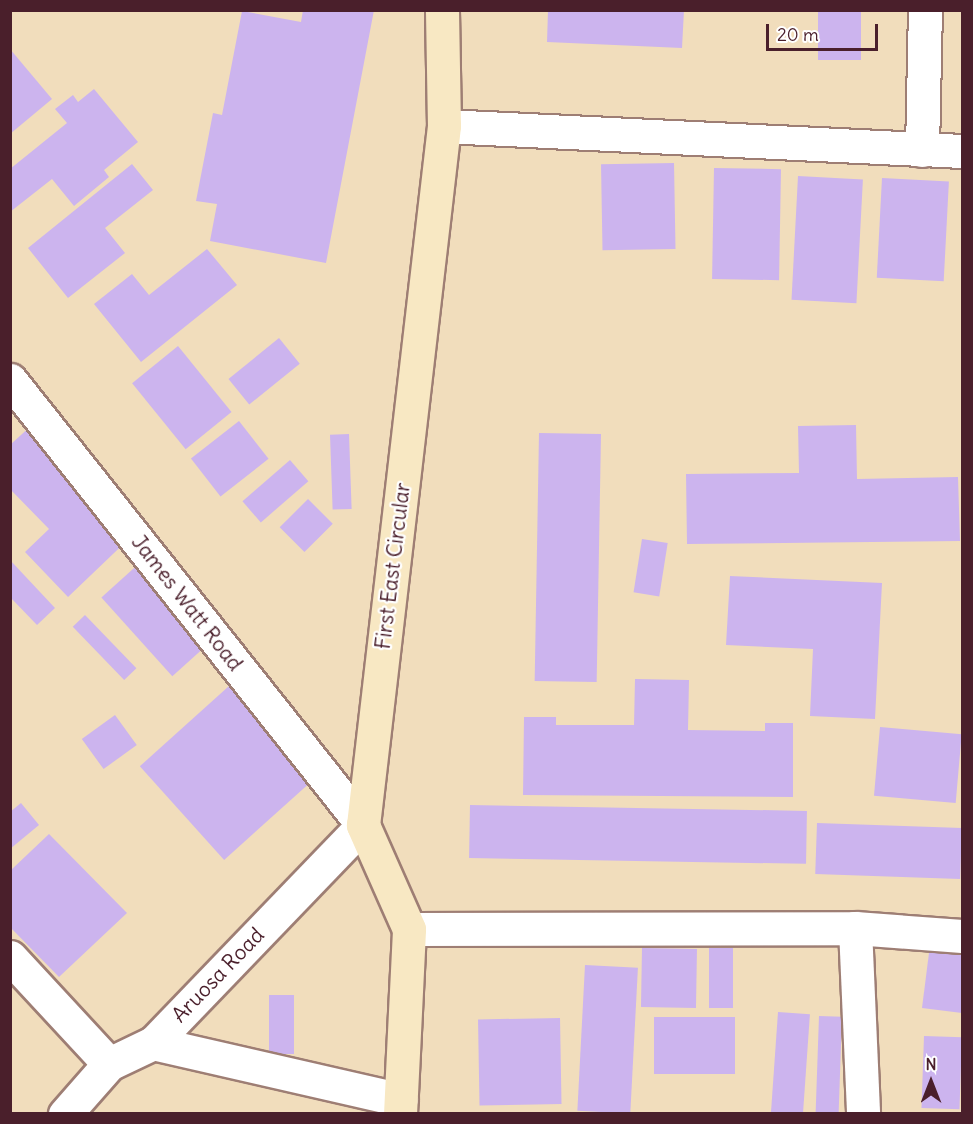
<!DOCTYPE html>
<style>
body{margin:0}
#map{position:relative;width:973px;height:1124px;overflow:hidden;background:#f1ddbc;font-family:Delius,sans-serif}
div>[style]{position:absolute}
[style*='--x']{left:calc(var(--x)*1px);top:calc(var(--y)*1px);width:calc(var(--w)*1px);rotate:calc(var(--a)*1deg)}
.building>*{inset:0;background:#ccb4ee;transform-origin:0 0}
.roads{filter:drop-shadow(2px 0 #9e7e74) drop-shadow(-2px 0 #9e7e74) drop-shadow(0 2px #9e7e74) drop-shadow(0 -2px #9e7e74)}
.street>*{height:33px;margin:-16.5px;padding:0 16.5px;transform-origin:16.5px;border-radius:16.5px;background:#fff}
.secondary>*{height:33px;margin:-16.5px;padding:0 16.5px;transform-origin:16.5px;border-radius:16.5px;background:#f8e8c3}
span{translate:-50% -50%;white-space:nowrap;text-align:center;line-height:1.15;-webkit-text-stroke:4.5px #fff;paint-order:stroke}
.street-label{font-size:21px;color:#4a1f2b}
.frame{position:absolute;inset:0;border:12px solid #4a1f2b;pointer-events:none}
.north{position:absolute;left:901px;top:1052px;width:60px;height:60px;-webkit-text-stroke:4px #fff;paint-order:stroke;rotate:0deg;font-size:16px;font-weight:700;line-height:24px;text-align:center;color:#4a1f2b}
.north::after{content:'';display:block;margin:auto;width:21px;height:27px;background:#4a1f2b;clip-path:polygon(50% 0,100% 100%,50% 72%,0 100%)}
.scale{position:absolute;left:766px;top:24px;width:112px;height:27px;box-sizing:border-box;border:3px solid #4a1f2b;border-top:0;padding-left:8px;font-size:18px;line-height:21px;white-space:nowrap;color:#4a1f2b;-webkit-text-stroke:4px #fff;paint-order:stroke}
</style>
<div id="map">
<div class="building">
<div style="clip-path:polygon(303px 10px,374px 10px,326px 263px,210px 241px,217px 204px,196px 201px,213px 113px,222px 115px,242px 11px,301px 22px)"></div>
<div style="clip-path:polygon(548px 10px,684px 10px,682px 48px,547px 42px)"></div>
<div style="left:818px;top:10px;width:43px;height:50px"></div>
<div style="clip-path:polygon(10px 49px,52px 99px,10px 134px)"></div>
<div style="clip-path:polygon(94px 89px,138px 142px,104px 170px,109px 177px,74px 206px,52px 179px,10px 212px,10px 169px,67px 123px,55px 109px,73px 95px,78px 102px)"></div>
<div style="left:674px;top:163px;width:86px;height:73px;rotate:89deg"></div>
<div style="clip-path:polygon(132px 164px,153px 190px,105px 228px,125px 253px,68px 298px,28px 248px)"></div>
<div style="left:714px;top:168px;width:67px;height:111px;rotate:1deg"></div>
<div style="left:798px;top:176px;width:65px;height:124px;rotate:3deg"></div>
<div style="left:882px;top:178px;width:67px;height:100px;rotate:3deg"></div>
<div style="clip-path:polygon(207px 249px,237px 285px,141px 362px,94px 304px,132px 274px,149px 295px)"></div>
<div style="left:279px;top:338px;width:33px;height:65px;rotate:51deg"></div>
<div style="left:178px;top:346px;width:85px;height:59px;rotate:51deg"></div>
<div style="left:239px;top:421px;width:48px;height:61px;rotate:52deg"></div>
<div style="clip-path:polygon(33px 424px,136px 532px,68px 597px,25px 552px,49px 529px,10px 489px,10px 445px)"></div>
<div style="clip-path:polygon(856px 425px,857px 479px,958px 477px,960px 541px,687px 544px,686px 474px,799px 473px,798px 426px)"></div>
<div style="left:539px;top:433px;width:62px;height:248px;rotate:1deg"></div>
<div style="left:349px;top:434px;width:75px;height:19px;rotate:88deg"></div>
<div style="left:290px;top:460px;width:28px;height:63px;rotate:49deg"></div>
<div style="left:308px;top:499px;width:35px;height:40px;rotate:45deg"></div>
<div style="left:642px;top:539px;width:26px;height:54px;rotate:9deg"></div>
<div style="clip-path:polygon(10px 560px,55px 608px,37px 625px,10px 597px)"></div>
<div style="left:143px;top:560px;width:106px;height:56px;rotate:48deg"></div>
<div style="clip-path:polygon(730px 576px,882px 583px,875px 719px,810px 716px,813px 649px,726px 645px)"></div>
<div style="left:85px;top:615px;width:74px;height:17px;rotate:46deg"></div>
<div style="clip-path:polygon(635px 679px,689px 680px,688px 730px,765px 731px,765px 723px,793px 723px,793px 797px,523px 795px,524px 717px,556px 717px,556px 725px,634px 725px)"></div>
<div style="left:229px;top:686px;width:126px;height:120px;rotate:48deg"></div>
<div style="left:115px;top:715px;width:37px;height:41px;rotate:54deg"></div>
<div style="left:880px;top:727px;width:82px;height:69px;rotate:5deg"></div>
<div style="clip-path:polygon(21px 803px,39px 825px,10px 849px,10px 812px)"></div>
<div style="left:470px;top:805px;width:337px;height:53px;rotate:1deg"></div>
<div style="left:817px;top:823px;width:145px;height:51px;rotate:2deg"></div>
<div style="clip-path:polygon(49px 834px,127px 913px,59px 977px,10px 927px,10px 871px)"></div>
<div style="clip-path:polygon(930px 945px,962px 949px,962px 1013px,922px 1008px)"></div>
<div style="left:642px;top:948px;width:55px;height:59px;rotate:1deg"></div>
<div style="left:709px;top:948px;width:24px;height:60px"></div>
<div style="left:585px;top:965px;width:53px;height:146px;rotate:3deg"></div>
<div style="left:269px;top:995px;width:25px;height:59px"></div>
<div style="left:778px;top:1012px;width:32px;height:102px;rotate:4deg"></div>
<div style="left:819px;top:1016px;width:23px;height:98px;rotate:2deg"></div>
<div style="left:654px;top:1017px;width:81px;height:57px"></div>
<div style="left:560px;top:1018px;width:86px;height:82px;rotate:89deg"></div>
<div style="left:924px;top:1036px;width:38px;height:72px;rotate:2deg"></div>
</div>
<div class="roads">
<div class="street">
<div style="--x:444;--y:126;--w:519;--a:2.76"></div>
<div style="--x:922;--y:150;--w:140;--a:-88.8"></div>
<div style="--x:10;--y:380;--w:568;--a:51.58"></div>
<div style="--x:363;--y:825;--w:303;--a:133.9"></div>
<div style="--x:153;--y:1043;--w:49;--a:154.5"></div>
<div style="--x:109;--y:1064;--w:67;--a:131.3"></div>
<div style="--x:855;--y:928;--w:186;--a:87.5"></div>
<div style="--x:409;--y:929;--w:446;--a:-0.1"></div>
<div style="--x:855;--y:928;--w:107;--a:4.3"></div>
<div style="--x:10;--y:957;--w:146;--a:47.2"></div>
<div style="--x:153;--y:1043;--w:254;--a:12.9"></div>
</div>
<div class="secondary">
<div style="--x:400;--y:1114;--w:185;--a:-87.2"></div>
<div style="--x:409;--y:929;--w:114;--a:-113.9"></div>
<div style="--x:363;--y:825;--w:704;--a:-83.39"></div>
<div style="--x:444;--y:126;--w:116;--a:-91"></div>
</div>
</div>
<div class="street-label">
<span style="left:393px;top:566px;rotate:-83deg">First East Circular</span>
<span style="left:187px;top:603px;rotate:52deg">James Watt Road</span>
<span style="left:218px;top:975px;rotate:-46deg">Aruosa Road</span>
</div>
<div class="frame"></div>
<div class="north">N</div>
<div class="scale">20 m</div>
</div>
